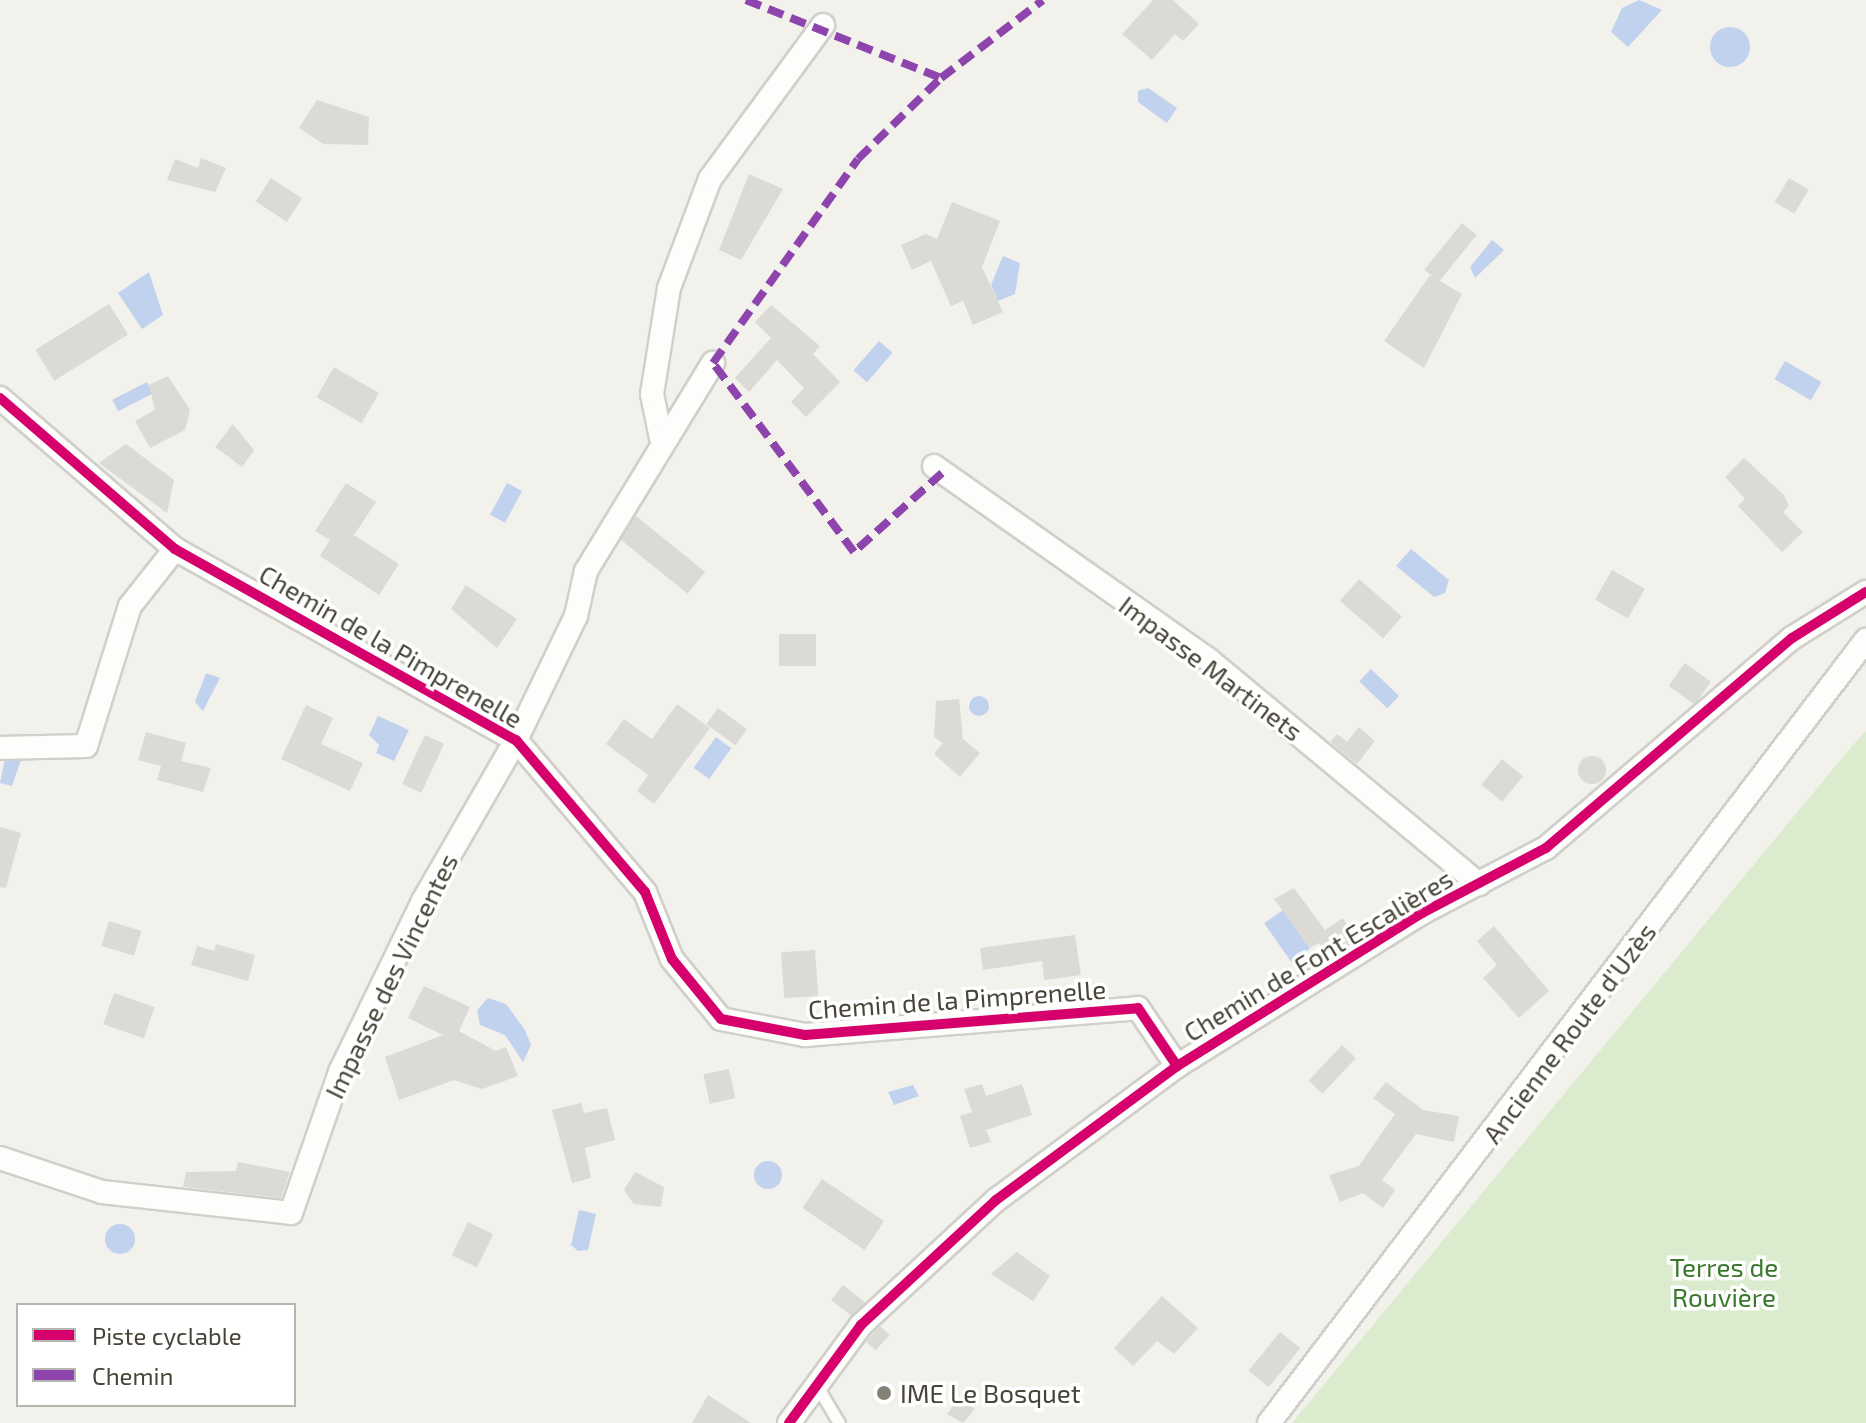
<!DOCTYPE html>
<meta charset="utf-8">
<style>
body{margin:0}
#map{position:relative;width:1866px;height:1423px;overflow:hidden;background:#f2f1ec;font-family:"Exo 2",sans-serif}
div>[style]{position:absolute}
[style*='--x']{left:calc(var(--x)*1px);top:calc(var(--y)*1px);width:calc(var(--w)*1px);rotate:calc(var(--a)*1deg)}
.green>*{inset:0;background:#daebce}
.water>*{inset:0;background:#c0d2ed;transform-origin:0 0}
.round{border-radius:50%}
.building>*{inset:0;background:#dcdad5;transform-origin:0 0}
.roads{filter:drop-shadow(2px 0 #d0cfca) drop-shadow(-2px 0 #d0cfca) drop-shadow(0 2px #d0cfca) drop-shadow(0 -2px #d0cfca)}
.service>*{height:11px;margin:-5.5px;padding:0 5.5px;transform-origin:5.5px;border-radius:5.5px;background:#fdfdfc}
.minor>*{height:22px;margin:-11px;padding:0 11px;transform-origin:11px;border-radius:11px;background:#fdfdfc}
.quiet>*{height:8px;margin-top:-4px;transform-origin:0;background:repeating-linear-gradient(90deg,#8e44ad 0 16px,transparent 0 24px)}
.cycleway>*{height:10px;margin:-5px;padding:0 5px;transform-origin:5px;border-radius:5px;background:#d6006c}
.dots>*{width:22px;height:22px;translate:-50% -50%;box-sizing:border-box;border:4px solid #fff;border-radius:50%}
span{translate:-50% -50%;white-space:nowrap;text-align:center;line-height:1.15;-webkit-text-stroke:7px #fff;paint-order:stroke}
.street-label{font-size:26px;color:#484538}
.park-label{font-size:26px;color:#3b782d}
.poi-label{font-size:26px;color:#484538}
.left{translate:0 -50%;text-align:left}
.legend{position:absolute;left:16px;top:1303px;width:280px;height:104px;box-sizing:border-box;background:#fff;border:2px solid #b6b5af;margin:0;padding:10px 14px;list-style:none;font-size:24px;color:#484538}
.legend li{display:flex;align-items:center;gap:16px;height:40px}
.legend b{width:40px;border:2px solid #b6b5af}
</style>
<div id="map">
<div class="green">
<div style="clip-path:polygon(1866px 731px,1866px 1423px,1292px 1423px,1852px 746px)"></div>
</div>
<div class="water">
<div style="clip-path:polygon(1639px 0,1662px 10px,1628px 47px,1611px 32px,1622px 8px)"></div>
<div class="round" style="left:1710px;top:27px;width:40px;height:40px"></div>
<div style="clip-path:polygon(1148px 88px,1177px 108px,1167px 123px,1138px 102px,1138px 91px)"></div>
<div style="clip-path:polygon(1492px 240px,1504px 250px,1475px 278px,1470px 267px)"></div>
<div style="clip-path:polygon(1003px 256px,1020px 263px,1015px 294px,998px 301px,991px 285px)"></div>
<div style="clip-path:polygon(149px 272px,163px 315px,142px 329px,118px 293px)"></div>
<div style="left:879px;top:341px;width:18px;height:39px;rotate:41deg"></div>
<div style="left:1785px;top:361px;width:42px;height:21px;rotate:30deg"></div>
<div style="left:147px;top:382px;width:13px;height:39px;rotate:63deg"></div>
<div style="left:507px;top:483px;width:17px;height:36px;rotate:28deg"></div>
<div style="clip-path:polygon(1411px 549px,1449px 580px,1445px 593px,1434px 597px,1396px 566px)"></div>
<div style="left:1371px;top:669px;width:39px;height:17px;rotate:44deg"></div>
<div style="clip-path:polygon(206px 673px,220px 678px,203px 711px,195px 702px)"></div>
<div class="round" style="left:969px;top:696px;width:20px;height:20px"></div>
<div style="clip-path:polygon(378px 716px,409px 730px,394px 761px,376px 753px,379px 745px,369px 735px)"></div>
<div style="left:716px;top:737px;width:19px;height:38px;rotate:36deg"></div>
<div style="clip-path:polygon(6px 753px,22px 757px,12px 786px,0 783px)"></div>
<div style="left:1283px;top:910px;width:47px;height:23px;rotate:55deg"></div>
<div style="clip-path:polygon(488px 998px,506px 1004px,525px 1030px,531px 1045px,523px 1062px,505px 1035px,480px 1025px,477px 1010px)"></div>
<div style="clip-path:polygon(913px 1085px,919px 1096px,894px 1105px,888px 1092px)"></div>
<div class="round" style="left:754px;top:1161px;width:28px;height:28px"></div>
<div style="clip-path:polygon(579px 1210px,596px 1214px,588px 1250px,578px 1251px,571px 1245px)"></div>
<div class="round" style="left:105px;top:1224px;width:30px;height:30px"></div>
</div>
<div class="building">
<div style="clip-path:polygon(1153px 0,1173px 0,1199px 24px,1183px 41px,1175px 34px,1152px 60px,1122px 34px)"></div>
<div style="clip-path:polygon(317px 100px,369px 117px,368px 145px,323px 144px,299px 128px)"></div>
<div style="clip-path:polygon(201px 158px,226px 168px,215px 192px,167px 180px,175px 159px,198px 168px)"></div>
<div style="clip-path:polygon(749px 174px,783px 189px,741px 260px,719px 250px)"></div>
<div style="left:271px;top:178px;width:37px;height:28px;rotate:33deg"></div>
<div style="left:1789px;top:178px;width:23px;height:28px;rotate:31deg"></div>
<div style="clip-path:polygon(952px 202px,1000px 221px,982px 267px,1003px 312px,973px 325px,963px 301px,951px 306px,931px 261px,912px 270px,901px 245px,926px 234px,937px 239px)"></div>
<div style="left:1462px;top:223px;width:19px;height:60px;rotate:39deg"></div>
<div style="clip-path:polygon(1430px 275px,1462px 294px,1424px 368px,1384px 341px)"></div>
<div style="left:109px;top:304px;width:36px;height:87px;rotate:58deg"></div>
<div style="clip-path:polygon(771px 305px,820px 346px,813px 354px,840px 382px,806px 417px,791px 402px,804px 388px,777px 360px,749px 392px,735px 378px,771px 338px,755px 322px)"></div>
<div style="left:334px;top:367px;width:52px;height:35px;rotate:30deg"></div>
<div style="clip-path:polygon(168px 376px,190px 410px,185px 430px,150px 448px,135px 421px,155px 410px,149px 385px)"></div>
<div style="clip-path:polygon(233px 424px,254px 450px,242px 467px,215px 447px)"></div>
<div style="clip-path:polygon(126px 444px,174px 480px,167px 513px,99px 463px)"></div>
<div style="clip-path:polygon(1744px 458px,1784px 495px,1789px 506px,1783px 512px,1803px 532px,1782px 552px,1738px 506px,1745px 499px,1725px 477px)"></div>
<div style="clip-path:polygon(346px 483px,376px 502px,354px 535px,399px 564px,379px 595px,320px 556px,330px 540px,315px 531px)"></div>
<div style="left:636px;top:516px;width:89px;height:28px;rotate:39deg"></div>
<div style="left:1612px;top:570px;width:38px;height:34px;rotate:30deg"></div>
<div style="left:1359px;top:579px;width:57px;height:29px;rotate:41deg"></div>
<div style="clip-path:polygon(466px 585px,517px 619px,497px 648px,451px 609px)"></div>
<div style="left:779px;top:634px;width:37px;height:32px"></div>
<div style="left:1685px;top:663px;width:32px;height:28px;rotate:36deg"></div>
<div style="clip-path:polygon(959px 699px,963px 739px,980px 753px,960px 777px,934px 754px,943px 743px,934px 737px,936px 701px)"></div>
<div style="clip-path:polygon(677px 704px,710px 728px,654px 804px,637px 791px,648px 775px,606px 744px,624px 719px,652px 739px)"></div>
<div style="clip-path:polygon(306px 705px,333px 718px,321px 744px,363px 763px,350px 791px,281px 759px)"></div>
<div style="left:718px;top:708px;width:36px;height:20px;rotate:36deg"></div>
<div style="clip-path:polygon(1359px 727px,1375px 741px,1357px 764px,1330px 742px,1337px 734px,1347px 742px)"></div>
<div style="clip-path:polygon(146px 732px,186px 743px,181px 761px,211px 768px,203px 792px,157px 780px,161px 766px,138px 760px)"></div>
<div style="left:425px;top:735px;width:21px;height:54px;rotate:25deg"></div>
<div class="round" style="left:1578px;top:756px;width:28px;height:28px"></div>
<div style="left:1502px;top:759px;width:27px;height:33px;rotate:39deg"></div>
<div style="clip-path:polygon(0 827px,21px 833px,6px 888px,0 887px)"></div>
<div style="clip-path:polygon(1294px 888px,1325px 930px,1343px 918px,1355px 938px,1328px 955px,1319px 943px,1310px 948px,1274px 899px)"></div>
<div style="left:109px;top:921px;width:34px;height:26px;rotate:17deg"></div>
<div style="clip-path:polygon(1494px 926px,1549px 991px,1519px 1018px,1483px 978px,1497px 965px,1477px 941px)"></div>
<div style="clip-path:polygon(1075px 935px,1081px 975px,1044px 980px,1042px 961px,983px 970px,980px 948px)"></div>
<div style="clip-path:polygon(216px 944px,255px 955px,248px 981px,191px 965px,197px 946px,214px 951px)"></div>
<div style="left:815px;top:950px;width:46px;height:34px;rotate:86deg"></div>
<div style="clip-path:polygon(424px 986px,470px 1007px,459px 1031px,496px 1051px,506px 1047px,518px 1076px,482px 1089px,454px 1080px,399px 1100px,385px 1057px,443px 1035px,408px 1018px)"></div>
<div style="left:114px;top:993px;width:43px;height:33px;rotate:19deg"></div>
<div style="left:1342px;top:1045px;width:19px;height:49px;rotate:43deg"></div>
<div style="left:729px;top:1069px;width:30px;height:26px;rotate:78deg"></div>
<div style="clip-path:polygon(1386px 1082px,1423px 1110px,1459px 1116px,1454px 1142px,1416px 1134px,1382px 1180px,1395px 1190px,1383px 1208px,1363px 1193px,1340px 1202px,1329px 1175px,1359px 1166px,1395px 1114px,1373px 1098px)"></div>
<div style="clip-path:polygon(982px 1084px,986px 1096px,1022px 1084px,1032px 1115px,986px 1130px,991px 1142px,970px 1148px,960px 1116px,972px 1112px,964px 1089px)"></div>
<div style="clip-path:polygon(581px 1103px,584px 1113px,607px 1108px,615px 1140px,585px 1148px,591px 1178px,572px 1183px,552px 1110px)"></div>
<div style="clip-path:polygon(238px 1162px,290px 1172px,281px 1198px,183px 1187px,186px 1172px,236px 1171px)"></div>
<div style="clip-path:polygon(635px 1172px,664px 1187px,661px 1207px,634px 1204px,624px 1190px)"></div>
<div style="left:822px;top:1179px;width:75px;height:35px;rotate:34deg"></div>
<div style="left:468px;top:1222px;width:28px;height:37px;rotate:26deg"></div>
<div style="clip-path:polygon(1017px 1252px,1050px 1276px,1033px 1301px,991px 1274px)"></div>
<div style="left:843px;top:1285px;width:28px;height:19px;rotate:38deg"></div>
<div style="clip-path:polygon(1162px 1296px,1198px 1328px,1174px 1354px,1157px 1341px,1133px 1366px,1114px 1348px)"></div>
<div style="left:880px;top:1326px;width:13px;height:21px;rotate:42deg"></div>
<div style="left:1280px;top:1332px;width:26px;height:50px;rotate:39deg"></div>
<div style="clip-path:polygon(708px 1395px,751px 1423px,692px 1423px)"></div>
<div style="clip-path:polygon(960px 1397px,975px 1409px,963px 1423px,947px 1414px)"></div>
</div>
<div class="roads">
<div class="service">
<div style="--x:817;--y:1386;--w:43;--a:59.3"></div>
</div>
<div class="minor">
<div style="--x:0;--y:398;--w:231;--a:40.8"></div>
<div style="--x:175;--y:549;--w:391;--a:29.3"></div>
<div style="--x:516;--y:740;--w:199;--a:49.7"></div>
<div style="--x:645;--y:892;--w:72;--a:68.1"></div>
<div style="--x:672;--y:959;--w:77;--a:50.8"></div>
<div style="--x:721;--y:1019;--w:86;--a:10.8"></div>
<div style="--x:805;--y:1035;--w:334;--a:-4.6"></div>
<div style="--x:1138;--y:1008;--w:70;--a:56.1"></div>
<div style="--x:661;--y:438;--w:45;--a:-101.6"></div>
<div style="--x:652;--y:394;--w:107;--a:-80.9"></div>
<div style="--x:669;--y:288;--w:116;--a:-69.4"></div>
<div style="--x:710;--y:179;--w:191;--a:-53.7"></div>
<div style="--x:934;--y:466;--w:337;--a:35.2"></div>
<div style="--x:1209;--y:660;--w:351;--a:39.7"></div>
<div style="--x:0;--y:748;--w:86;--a:-1.3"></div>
<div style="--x:86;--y:746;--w:147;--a:-72.6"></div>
<div style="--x:130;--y:606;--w:73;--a:-51.7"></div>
<div style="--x:0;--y:1158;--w:108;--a:18.4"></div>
<div style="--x:102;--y:1192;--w:190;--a:6.3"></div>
<div style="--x:291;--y:1213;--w:149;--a:-70.8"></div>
<div style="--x:340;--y:1072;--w:190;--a:-64.1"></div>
<div style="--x:423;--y:901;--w:186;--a:-60"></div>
<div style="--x:516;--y:740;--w:138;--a:-64.2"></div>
<div style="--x:576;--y:616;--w:46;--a:-77.5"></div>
<div style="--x:586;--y:571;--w:244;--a:-58.6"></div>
<div style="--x:789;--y:1423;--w:122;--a:-53.7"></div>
<div style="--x:861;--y:1325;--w:184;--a:-42.8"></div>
<div style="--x:996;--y:1200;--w:225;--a:-36.5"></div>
<div style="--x:1177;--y:1066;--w:289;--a:-32"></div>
<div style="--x:1422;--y:913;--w:140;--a:-27.7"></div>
<div style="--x:1546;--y:848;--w:323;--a:-40.5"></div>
<div style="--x:1792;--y:638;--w:87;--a:-31.9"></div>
<div style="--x:1269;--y:1423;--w:985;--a:-52.68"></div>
</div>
</div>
<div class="quiet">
<div style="--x:746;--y:0;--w:210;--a:21.8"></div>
<div style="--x:942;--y:473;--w:118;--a:138.1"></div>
<div style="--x:854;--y:552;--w:236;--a:-126.7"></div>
<div style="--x:713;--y:363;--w:250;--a:-54.6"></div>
<div style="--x:858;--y:159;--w:116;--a:-44.3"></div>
<div style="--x:941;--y:78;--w:128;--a:-37.4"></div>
</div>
<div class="cycleway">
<div style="--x:0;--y:398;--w:231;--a:40.8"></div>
<div style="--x:175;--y:549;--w:391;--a:29.3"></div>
<div style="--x:516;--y:740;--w:199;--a:49.7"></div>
<div style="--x:645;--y:892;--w:72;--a:68.1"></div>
<div style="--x:672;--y:959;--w:77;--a:50.8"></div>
<div style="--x:721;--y:1019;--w:86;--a:10.8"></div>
<div style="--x:805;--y:1035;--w:334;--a:-4.6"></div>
<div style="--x:1138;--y:1008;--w:70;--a:56.1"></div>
<div style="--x:789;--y:1423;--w:122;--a:-53.7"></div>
<div style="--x:861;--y:1325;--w:184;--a:-42.8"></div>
<div style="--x:996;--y:1200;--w:225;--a:-36.5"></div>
<div style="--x:1177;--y:1066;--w:289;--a:-32"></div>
<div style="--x:1422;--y:913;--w:140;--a:-27.7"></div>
<div style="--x:1546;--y:848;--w:323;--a:-40.5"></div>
<div style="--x:1792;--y:638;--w:87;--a:-31.9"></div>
</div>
<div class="dots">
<div style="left:884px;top:1393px;background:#848177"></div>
</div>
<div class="street-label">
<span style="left:391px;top:646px;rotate:30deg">Chemin de la Pimprenelle</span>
<span style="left:1211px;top:668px;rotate:37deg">Impasse Martinets</span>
<span style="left:1318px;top:955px;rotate:-31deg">Chemin de Font Escalières</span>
<span style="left:391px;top:976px;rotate:-64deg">Impasse des Vincentes</span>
<span style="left:957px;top:999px;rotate:-4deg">Chemin de la Pimprenelle</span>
<span style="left:1569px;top:1033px;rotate:-53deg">Ancienne Route d'Uzès</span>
</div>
<div class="park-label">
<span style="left:1724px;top:1282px">Terres de<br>Rouvière</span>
</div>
<div class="poi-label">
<span class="left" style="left:900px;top:1393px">IME Le Bosquet</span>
</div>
<ul class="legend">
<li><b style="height:10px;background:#d6006c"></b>Piste cyclable</li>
<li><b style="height:10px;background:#8e44ad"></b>Chemin</li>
</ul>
</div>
